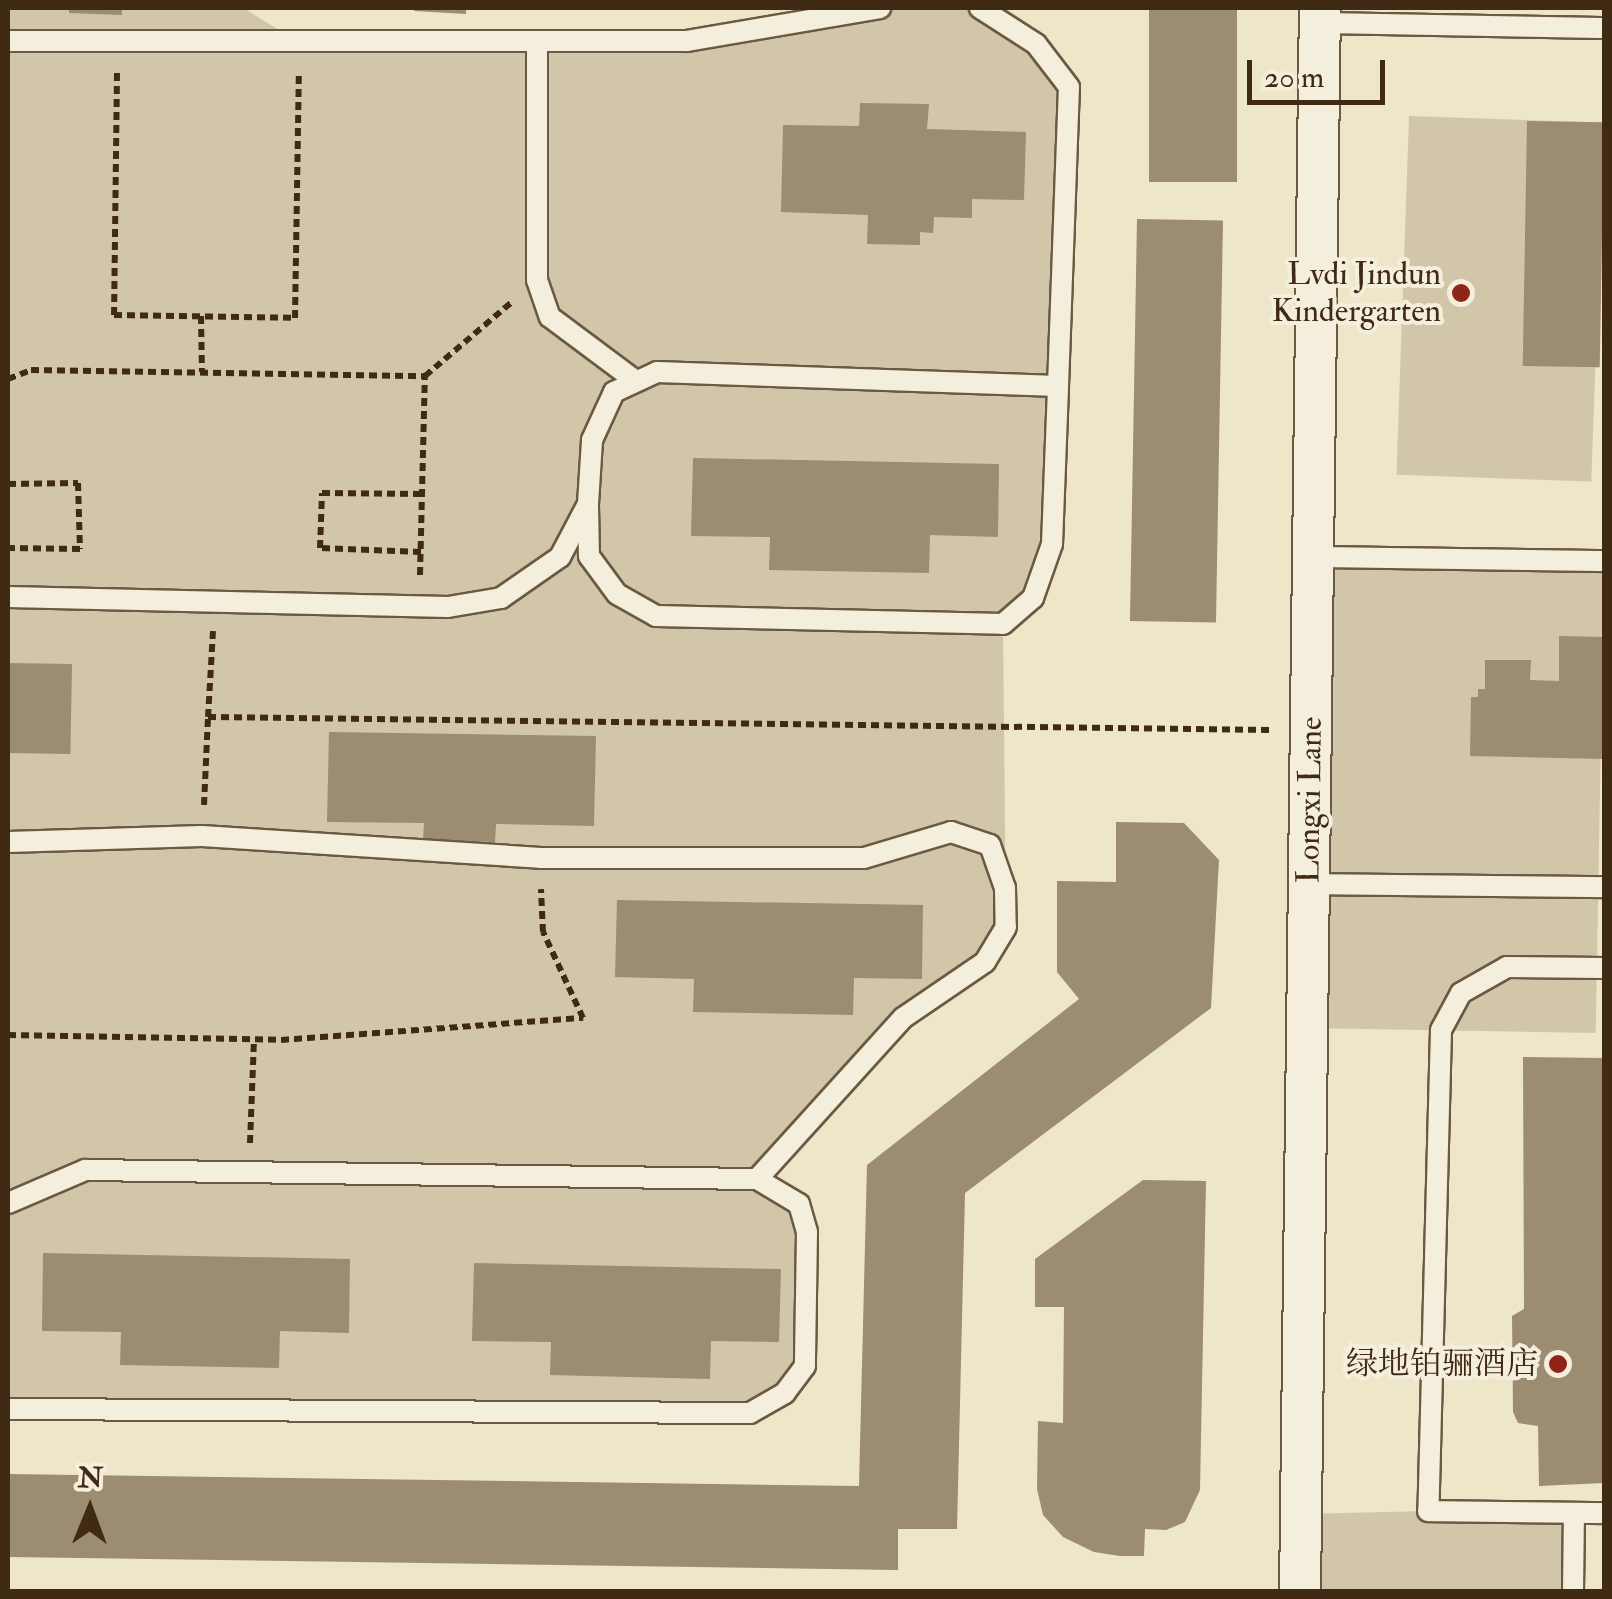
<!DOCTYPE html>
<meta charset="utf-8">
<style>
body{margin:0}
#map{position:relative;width:1612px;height:1599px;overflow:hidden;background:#eee6c9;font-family:"IM FELL Double Pica","Noto Serif SC",serif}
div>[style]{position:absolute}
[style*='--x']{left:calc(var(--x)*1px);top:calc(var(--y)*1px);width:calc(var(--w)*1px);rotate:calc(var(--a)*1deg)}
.green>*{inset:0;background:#d1c6aa;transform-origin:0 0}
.building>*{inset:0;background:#9b8c72;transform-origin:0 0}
.path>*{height:6px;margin-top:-3px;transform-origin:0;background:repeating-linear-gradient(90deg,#412a14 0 8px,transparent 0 13px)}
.roads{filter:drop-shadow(2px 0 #6c5941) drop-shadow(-2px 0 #6c5941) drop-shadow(0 2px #6c5941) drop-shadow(0 -2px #6c5941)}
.service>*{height:20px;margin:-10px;padding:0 10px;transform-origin:10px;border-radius:10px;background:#f4efdc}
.minor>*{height:40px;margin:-20px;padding:0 20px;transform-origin:20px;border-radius:20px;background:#f4efdc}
.dots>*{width:28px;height:28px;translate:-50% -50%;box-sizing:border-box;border:5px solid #f4efdc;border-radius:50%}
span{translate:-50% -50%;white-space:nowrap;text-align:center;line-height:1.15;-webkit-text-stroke:8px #f4efdc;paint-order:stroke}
.poi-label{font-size:32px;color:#412a14}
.right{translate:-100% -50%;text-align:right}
.street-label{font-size:32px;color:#412a14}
.frame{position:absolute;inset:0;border:10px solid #412a14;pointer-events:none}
.north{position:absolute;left:40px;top:1459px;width:100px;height:100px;-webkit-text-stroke:8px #f4efdc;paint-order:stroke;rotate:1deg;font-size:28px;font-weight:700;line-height:40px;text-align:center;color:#412a14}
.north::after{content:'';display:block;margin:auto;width:35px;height:45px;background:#412a14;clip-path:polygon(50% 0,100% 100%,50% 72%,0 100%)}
.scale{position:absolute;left:1247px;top:60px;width:138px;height:45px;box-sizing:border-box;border:5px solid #412a14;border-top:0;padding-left:12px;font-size:30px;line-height:35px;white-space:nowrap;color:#412a14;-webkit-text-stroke:8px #f4efdc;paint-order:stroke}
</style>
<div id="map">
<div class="green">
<div style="clip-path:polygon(8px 8px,243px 8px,299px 42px,687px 41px,880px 8px,980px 8px,1069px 87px,1052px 544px,1033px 598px,1003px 624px,1006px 927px,985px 962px,903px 1018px,758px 1179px,799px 1204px,805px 1366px,750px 1413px,8px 1409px)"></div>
<div style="left:1409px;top:116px;width:195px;height:359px;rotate:2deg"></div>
<div style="left:1313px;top:557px;width:291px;height:471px;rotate:1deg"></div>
<div style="clip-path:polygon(1428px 1511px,1574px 1513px,1573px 1591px,1300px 1592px,1301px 1514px)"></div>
</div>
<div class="building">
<div style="clip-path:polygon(69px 8px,122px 8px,122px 15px,69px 13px)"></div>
<div style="clip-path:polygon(414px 8px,466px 8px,466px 14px,414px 11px)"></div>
<div style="left:1149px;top:8px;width:88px;height:174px"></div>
<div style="clip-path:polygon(860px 103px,929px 104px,927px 129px,1026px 132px,1024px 200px,972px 199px,972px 218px,934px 217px,933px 233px,920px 232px,920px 245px,867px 244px,868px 215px,781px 212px,783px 125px,859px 126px)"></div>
<div style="left:1527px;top:121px;width:77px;height:245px;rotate:1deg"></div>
<div style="left:1137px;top:219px;width:86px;height:402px;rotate:1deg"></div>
<div style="clip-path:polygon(693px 458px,999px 464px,998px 537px,930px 535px,929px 573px,769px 570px,770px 537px,691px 536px)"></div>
<div style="clip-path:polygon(1559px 636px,1604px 637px,1604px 759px,1470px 756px,1471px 697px,1478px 697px,1478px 689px,1485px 689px,1485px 660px,1531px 660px,1530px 680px,1559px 681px)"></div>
<div style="left:8px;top:663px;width:64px;height:90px;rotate:1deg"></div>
<div style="clip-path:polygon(329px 732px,596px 736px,594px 826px,496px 824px,495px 842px,423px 840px,424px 823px,327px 822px)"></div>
<div style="clip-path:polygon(1116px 822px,1184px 823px,1219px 860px,1211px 1008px,965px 1193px,957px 1529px,898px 1529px,898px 1570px,8px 1557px,8px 1474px,859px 1486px,867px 1165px,1079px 999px,1057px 972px,1057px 881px,1116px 882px)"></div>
<div style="clip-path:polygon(617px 900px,923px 905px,922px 979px,854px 978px,853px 1015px,693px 1012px,694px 979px,615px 977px)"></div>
<div style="clip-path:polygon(1523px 1057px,1604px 1058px,1604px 1483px,1539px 1486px,1538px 1426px,1518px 1423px,1513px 1412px,1512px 1316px,1524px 1309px)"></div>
<div style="clip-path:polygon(1143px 1180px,1206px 1181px,1200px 1490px,1185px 1522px,1166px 1530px,1145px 1529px,1144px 1556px,1120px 1556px,1094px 1552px,1063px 1537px,1043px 1515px,1037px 1489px,1038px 1421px,1063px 1423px,1064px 1307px,1035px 1307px,1035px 1259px)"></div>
<div style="clip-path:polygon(43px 1253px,350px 1259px,349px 1333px,280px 1331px,279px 1368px,120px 1365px,121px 1332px,42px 1331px)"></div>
<div style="clip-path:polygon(474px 1263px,781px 1269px,779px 1342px,711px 1341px,710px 1379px,550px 1375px,551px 1342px,472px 1341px)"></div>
</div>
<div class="path">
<div style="--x:117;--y:73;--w:242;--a:90.7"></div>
<div style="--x:114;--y:315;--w:181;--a:0.9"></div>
<div style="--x:295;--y:318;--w:244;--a:-89.1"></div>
<div style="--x:201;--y:316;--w:56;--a:89"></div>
<div style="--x:8;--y:379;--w:25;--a:-21"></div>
<div style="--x:31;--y:370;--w:394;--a:0.9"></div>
<div style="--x:425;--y:376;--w:114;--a:-40.4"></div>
<div style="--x:8;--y:484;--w:70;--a:-0.8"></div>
<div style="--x:78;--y:483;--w:66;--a:88.3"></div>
<div style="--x:80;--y:549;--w:72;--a:-179.2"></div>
<div style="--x:421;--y:552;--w:101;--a:-177.7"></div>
<div style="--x:320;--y:548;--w:55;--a:-87.9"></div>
<div style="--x:322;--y:493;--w:100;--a:0.6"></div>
<div style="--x:420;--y:575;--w:199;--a:-88.6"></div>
<div style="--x:213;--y:631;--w:86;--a:93.3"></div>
<div style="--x:208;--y:717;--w:1062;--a:0.7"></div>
<div style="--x:204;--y:805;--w:88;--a:-87.4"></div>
<div style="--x:8;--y:1035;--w:273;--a:1"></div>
<div style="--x:281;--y:1040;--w:303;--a:-4.2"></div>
<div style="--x:583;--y:1018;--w:95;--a:-114.9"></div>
<div style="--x:543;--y:932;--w:43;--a:-92.7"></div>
<div style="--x:250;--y:1143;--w:103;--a:-87.8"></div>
</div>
<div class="roads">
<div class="service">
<div style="--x:1320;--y:23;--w:284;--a:1"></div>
<div style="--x:8;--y:41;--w:679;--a:0"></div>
<div style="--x:687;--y:41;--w:196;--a:-9.7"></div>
<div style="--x:537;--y:42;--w:238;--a:90"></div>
<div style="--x:537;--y:280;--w:39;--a:71"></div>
<div style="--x:550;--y:317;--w:107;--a:36.7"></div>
<div style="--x:588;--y:506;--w:50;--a:88.9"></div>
<div style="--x:589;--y:556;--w:47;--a:53.6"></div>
<div style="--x:617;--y:594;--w:45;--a:29.4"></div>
<div style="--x:656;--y:616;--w:347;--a:1.3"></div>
<div style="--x:1003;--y:624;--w:40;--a:-41"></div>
<div style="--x:1033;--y:598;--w:57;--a:-70.6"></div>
<div style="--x:1052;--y:544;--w:158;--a:-87.8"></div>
<div style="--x:1313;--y:557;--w:291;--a:0.8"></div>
<div style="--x:8;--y:597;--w:440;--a:1.3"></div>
<div style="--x:448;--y:607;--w:54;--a:-9.6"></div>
<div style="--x:501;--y:598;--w:72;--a:-34.8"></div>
<div style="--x:560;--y:557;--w:60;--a:-62.2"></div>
<div style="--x:588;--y:504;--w:64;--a:-86.4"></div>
<div style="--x:592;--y:440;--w:53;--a:-65.4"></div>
<div style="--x:614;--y:392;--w:47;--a:-24.9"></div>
<div style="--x:657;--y:372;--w:401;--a:2"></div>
<div style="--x:1058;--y:386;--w:299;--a:-87.9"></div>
<div style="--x:1069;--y:87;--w:54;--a:-127.5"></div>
<div style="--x:1036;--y:44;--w:67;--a:-147.3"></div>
<div style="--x:8;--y:842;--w:194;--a:-1.8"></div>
<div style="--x:202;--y:836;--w:339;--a:3.7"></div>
<div style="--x:540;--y:858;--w:324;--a:0"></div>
<div style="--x:864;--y:858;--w:91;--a:-16.6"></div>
<div style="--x:951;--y:832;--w:41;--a:18.4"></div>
<div style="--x:990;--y:845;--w:46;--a:70.8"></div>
<div style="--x:1005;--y:888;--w:39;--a:89"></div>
<div style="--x:1006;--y:927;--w:41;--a:121"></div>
<div style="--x:985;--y:962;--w:99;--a:145.7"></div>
<div style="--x:903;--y:1018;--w:217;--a:132.2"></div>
<div style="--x:1309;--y:884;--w:295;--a:0.6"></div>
<div style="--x:1604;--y:968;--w:97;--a:-179.4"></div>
<div style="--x:1507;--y:967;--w:53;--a:150.5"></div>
<div style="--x:1461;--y:993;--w:42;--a:118.4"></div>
<div style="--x:1441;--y:1030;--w:481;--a:91.5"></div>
<div style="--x:1428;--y:1511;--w:176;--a:0.7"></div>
<div style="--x:8;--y:1203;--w:84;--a:-23.2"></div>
<div style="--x:85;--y:1170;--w:672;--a:0.77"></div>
<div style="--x:757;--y:1179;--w:49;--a:30.8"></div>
<div style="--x:799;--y:1204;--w:29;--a:74"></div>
<div style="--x:807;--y:1232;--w:134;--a:90.9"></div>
<div style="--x:805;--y:1366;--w:34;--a:127"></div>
<div style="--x:785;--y:1393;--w:40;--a:150.3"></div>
<div style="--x:750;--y:1413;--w:742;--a:-179.69"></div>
<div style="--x:1573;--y:1592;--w:79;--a:-89.3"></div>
</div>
<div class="minor">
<div style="--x:1300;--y:1592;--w:1584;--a:-89.28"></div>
</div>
</div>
<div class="dots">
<div style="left:1461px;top:293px;background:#8f2418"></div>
<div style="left:1558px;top:1364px;background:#8f2418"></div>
</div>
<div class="poi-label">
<span class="right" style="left:1441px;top:293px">Lvdi Jindun<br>Kindergarten</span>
<span class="right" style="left:1538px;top:1364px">绿地铂骊酒店</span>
</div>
<div class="street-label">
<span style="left:1310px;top:800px;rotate:-89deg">Longxi Lane</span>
</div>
<div class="frame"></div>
<div class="north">N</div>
<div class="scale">20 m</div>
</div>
